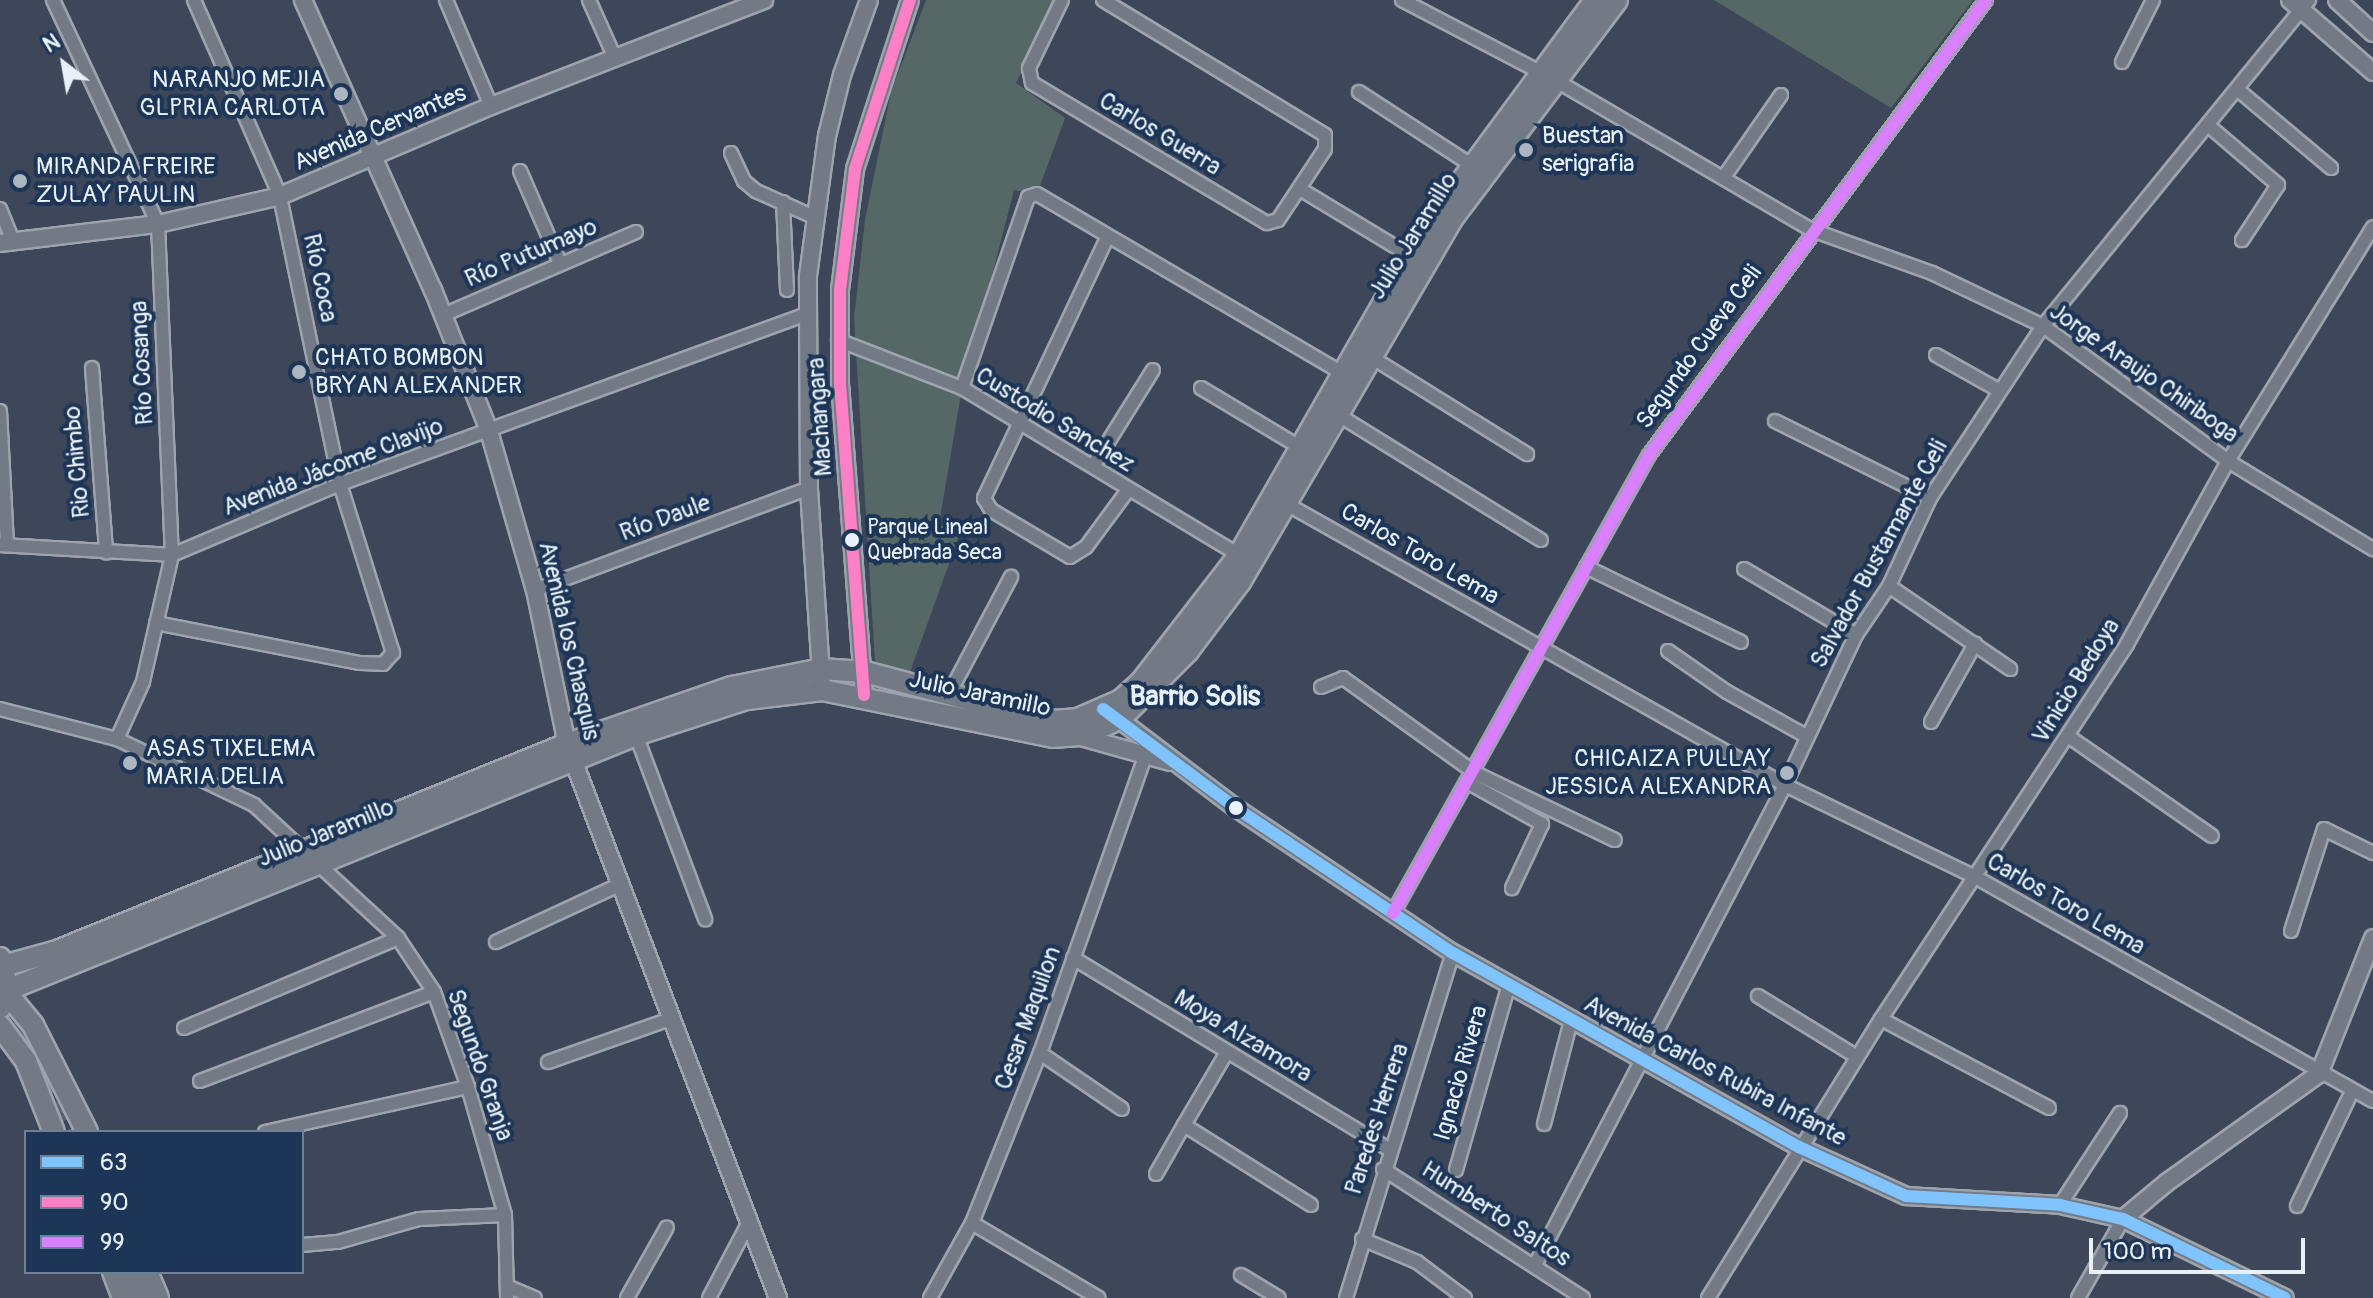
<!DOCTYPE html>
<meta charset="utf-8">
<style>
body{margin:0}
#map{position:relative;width:2373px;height:1298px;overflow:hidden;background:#3e4759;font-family:Pangolin,sans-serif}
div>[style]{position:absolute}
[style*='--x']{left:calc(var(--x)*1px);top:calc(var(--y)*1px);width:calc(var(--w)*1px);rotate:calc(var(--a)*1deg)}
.green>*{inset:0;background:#556866}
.trunk-tunnel>*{height:20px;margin-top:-10px;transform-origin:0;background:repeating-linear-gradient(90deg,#586071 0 20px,transparent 0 30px)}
.roads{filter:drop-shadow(2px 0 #9ea4ae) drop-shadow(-2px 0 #9ea4ae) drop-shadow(0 2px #9ea4ae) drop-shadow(0 -2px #9ea4ae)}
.minor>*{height:12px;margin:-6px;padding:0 6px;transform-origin:6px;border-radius:6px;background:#727a85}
.tertiary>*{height:16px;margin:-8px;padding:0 8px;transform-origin:8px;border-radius:8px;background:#727a85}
.primary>*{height:20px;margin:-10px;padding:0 10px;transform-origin:10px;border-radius:10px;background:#727a85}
.trunk>*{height:20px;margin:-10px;padding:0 10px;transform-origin:10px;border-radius:10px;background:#727a85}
.bus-1>*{height:12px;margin:-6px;padding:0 6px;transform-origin:6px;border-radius:6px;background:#80c4ff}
.bus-2>*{height:12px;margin:-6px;padding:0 6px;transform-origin:6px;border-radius:6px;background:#ff80c5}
.bus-3>*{height:12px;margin:-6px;padding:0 6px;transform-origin:6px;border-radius:6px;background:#d880ff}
.dots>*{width:22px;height:22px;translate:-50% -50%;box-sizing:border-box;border:4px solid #1d3557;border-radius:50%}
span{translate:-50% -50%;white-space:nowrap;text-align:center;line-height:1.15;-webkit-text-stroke:8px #1d3557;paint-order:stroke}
.bus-label{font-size:22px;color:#e8f1f8}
.left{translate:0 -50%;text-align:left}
.poi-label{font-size:24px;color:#e8f1f8}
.right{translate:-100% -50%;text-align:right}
.street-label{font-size:24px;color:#e8f1f8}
.quarter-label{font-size:28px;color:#e8f1f8;font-weight:700}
.legend{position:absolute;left:24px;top:1130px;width:280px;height:144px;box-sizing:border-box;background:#1d3557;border:2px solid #6e8097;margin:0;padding:10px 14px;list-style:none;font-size:24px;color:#e8f1f8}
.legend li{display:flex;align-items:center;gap:16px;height:40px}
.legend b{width:40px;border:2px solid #6e8097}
.north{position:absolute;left:24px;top:24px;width:80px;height:80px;-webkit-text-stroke:6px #1d3557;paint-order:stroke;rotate:329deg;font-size:22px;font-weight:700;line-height:32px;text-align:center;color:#e8f1f8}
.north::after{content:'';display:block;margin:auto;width:28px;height:36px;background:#e8f1f8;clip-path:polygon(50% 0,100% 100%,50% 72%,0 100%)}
.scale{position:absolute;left:2089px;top:1238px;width:216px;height:36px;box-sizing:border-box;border:4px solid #e8f1f8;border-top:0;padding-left:10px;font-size:24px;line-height:28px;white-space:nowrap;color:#e8f1f8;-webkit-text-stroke:6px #1d3557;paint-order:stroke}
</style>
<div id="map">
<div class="green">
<div style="clip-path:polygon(926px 0,1056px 0,1016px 83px,1065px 118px,1037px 194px,1014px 190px,960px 400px,939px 524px,959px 536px,910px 672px,875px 663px,854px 318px,865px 220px,891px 92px)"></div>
<div style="clip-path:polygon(1714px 0,1973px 0,1891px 108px)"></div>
</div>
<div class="trunk-tunnel">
<div style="--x:3;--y:995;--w:152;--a:64.3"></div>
</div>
<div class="roads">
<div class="minor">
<div style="--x:53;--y:0;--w:247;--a:64.9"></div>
<div style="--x:158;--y:224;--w:331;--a:87.6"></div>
<div style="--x:172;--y:555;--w:130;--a:102.9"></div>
<div style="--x:143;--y:682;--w:63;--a:114.5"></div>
<div style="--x:446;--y:0;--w:115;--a:67"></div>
<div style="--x:589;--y:0;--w:64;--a:65.9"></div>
<div style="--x:1062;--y:0;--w:76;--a:115.9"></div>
<div style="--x:1029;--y:68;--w:15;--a:79"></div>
<div style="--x:1032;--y:83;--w:274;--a:30.8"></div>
<div style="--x:1267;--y:223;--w:11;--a:-15"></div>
<div style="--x:1278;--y:220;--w:85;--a:-56.5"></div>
<div style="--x:1325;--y:149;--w:14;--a:-90"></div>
<div style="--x:1325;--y:135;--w:260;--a:-148.7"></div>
<div style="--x:1402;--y:0;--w:173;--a:27.6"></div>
<div style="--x:1555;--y:80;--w:298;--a:30.3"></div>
<div style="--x:1812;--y:230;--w:127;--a:19.7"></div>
<div style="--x:1932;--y:273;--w:123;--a:25.5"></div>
<div style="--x:2043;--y:326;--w:229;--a:36.1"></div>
<div style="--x:2228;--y:461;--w:170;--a:31.3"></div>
<div style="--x:2122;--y:62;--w:69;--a:-63.4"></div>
<div style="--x:2237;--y:89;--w:123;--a:40"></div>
<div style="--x:1359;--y:92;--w:132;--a:33"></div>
<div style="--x:2209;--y:126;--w:91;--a:40.5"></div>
<div style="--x:2278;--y:185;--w:66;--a:123.2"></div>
<div style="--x:731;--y:153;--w:31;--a:65"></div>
<div style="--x:744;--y:181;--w:16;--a:40"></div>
<div style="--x:756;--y:191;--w:66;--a:24.2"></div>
<div style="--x:520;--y:171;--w:100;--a:66.5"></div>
<div style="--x:1724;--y:177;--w:100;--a:-55.2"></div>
<div style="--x:1300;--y:189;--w:127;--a:31.2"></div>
<div style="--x:783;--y:202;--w:88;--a:87.4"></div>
<div style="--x:0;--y:209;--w:35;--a:68"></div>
<div style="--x:1107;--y:238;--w:288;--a:115.3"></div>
<div style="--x:984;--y:498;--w:14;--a:60"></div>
<div style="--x:991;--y:510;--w:92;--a:30.7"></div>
<div style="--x:1070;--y:557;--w:19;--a:-32"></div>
<div style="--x:1086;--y:547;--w:71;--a:-53.6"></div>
<div style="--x:443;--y:315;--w:210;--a:-23.3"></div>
<div style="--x:838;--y:340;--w:133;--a:21.2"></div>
<div style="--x:962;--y:388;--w:323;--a:31.1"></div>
<div style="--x:1936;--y:355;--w:73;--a:29.4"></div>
<div style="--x:1371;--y:357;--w:184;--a:31.9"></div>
<div style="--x:92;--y:368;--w:185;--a:85.6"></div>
<div style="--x:962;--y:388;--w:202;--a:-70.9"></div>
<div style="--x:1028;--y:197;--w:9;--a:-18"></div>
<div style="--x:1037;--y:194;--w:356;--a:30.4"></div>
<div style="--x:1201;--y:388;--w:119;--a:30.9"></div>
<div style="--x:0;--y:411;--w:134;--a:87"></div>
<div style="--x:1340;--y:416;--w:236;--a:31.7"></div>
<div style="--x:1775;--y:421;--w:173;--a:26.4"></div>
<div style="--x:1093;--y:466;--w:113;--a:-58"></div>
<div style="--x:1283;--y:502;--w:576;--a:29.41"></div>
<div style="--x:1785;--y:785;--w:213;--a:25.8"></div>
<div style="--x:1977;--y:878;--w:454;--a:29.4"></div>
<div style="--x:0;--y:545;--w:172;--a:3.3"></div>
<div style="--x:172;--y:555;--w:182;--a:-22.9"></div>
<div style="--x:340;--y:484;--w:497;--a:-20"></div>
<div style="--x:1586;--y:567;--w:172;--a:25.8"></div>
<div style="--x:1744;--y:569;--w:130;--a:30.5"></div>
<div style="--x:1889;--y:586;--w:147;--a:34.4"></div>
<div style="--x:535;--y:590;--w:292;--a:-20.4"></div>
<div style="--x:156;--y:623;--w:208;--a:11.1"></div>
<div style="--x:360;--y:663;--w:23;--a:2"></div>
<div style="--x:383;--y:664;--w:15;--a:-48"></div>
<div style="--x:393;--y:653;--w:177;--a:-107.4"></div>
<div style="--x:340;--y:484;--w:294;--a:-101.8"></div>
<div style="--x:280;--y:196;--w:214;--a:-113.7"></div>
<div style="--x:1668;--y:651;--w:72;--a:34.8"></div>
<div style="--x:1727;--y:692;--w:90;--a:29.1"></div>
<div style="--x:1321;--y:687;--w:24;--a:-22"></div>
<div style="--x:1343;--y:678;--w:163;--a:35.7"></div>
<div style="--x:1475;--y:773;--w:155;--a:25.6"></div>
<div style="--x:948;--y:696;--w:135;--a:-62.1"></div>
<div style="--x:0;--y:709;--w:121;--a:14.4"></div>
<div style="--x:117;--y:739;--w:152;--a:25.7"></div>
<div style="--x:254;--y:805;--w:196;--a:42.7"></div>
<div style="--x:398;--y:938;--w:65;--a:56.3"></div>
<div style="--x:434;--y:992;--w:101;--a:70.3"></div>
<div style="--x:468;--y:1087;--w:133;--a:73.9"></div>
<div style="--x:505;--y:1215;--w:83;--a:88.6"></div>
<div style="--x:1931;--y:722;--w:90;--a:-60.6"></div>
<div style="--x:636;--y:735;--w:197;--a:69.4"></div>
<div style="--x:2068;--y:736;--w:175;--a:34.8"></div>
<div style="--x:1469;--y:783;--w:84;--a:29.3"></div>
<div style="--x:1542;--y:824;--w:71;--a:115.1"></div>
<div style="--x:1393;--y:913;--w:525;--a:-60.8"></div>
<div style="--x:1649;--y:455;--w:566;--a:-53.47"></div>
<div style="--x:2291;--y:931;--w:107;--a:-72.1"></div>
<div style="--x:2324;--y:829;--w:55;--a:26.1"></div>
<div style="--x:496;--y:942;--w:136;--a:-24.9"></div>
<div style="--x:1073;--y:958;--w:371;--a:31.2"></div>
<div style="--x:1758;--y:996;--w:116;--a:31.6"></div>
<div style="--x:1881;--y:1019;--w:190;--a:27.9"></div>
<div style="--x:184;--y:1028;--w:232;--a:-22.8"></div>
<div style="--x:1227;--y:1052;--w:85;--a:120.5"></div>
<div style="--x:1184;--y:1125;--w:150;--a:32.2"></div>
<div style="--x:1040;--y:1053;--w:99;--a:34.3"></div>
<div style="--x:548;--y:1062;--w:133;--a:-19.4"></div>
<div style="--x:200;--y:1081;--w:250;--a:-20.8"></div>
<div style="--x:1544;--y:1124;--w:107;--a:-75.4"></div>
<div style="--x:265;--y:1132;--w:208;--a:-12.5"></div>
<div style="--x:1383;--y:1169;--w:238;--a:32.8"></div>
<div style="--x:1456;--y:1170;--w:190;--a:-74.1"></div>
<div style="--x:1156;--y:1174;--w:56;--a:-60.3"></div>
<div style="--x:2060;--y:1205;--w:110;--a:-56.9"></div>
<div style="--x:2297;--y:1206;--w:127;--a:-64.4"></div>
<div style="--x:972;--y:1223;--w:147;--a:30.6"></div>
<div style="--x:1362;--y:1239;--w:60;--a:22.7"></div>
<div style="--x:1417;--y:1262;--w:60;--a:36.9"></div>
<div style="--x:302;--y:1245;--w:36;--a:-5"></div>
<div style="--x:338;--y:1242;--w:84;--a:-15.9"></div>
<div style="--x:419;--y:1219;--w:86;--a:-2.7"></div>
<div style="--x:1536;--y:1263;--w:539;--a:-62.48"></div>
<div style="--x:1785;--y:785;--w:166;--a:-64.7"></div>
<div style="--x:1856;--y:635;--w:59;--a:-56"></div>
<div style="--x:1889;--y:586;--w:97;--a:-65"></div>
<div style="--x:1930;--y:498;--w:206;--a:-56.7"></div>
<div style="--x:2043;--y:326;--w:421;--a:-50.8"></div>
<div style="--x:1241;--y:1275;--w:44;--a:31.2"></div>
<div style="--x:509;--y:1287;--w:28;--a:23"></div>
<div style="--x:627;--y:1298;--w:81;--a:-60.6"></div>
<div style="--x:709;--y:1298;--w:81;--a:-62.2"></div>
<div style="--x:930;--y:1298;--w:86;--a:-60.8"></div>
<div style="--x:972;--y:1223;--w:183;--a:-68.2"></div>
<div style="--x:1040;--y:1053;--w:324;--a:-70.5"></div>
<div style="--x:1346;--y:1298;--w:361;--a:-72.8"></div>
<div style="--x:1708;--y:1298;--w:328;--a:-58.2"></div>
<div style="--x:1881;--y:1019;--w:448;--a:-56.7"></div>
<div style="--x:2127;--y:644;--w:209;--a:-61.1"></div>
<div style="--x:2228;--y:461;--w:275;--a:-58.2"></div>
<div style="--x:2078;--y:1298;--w:91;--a:-60.3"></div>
</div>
<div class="tertiary">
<div style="--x:303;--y:0;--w:318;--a:65.9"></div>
<div style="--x:433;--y:290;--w:152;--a:68.3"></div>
<div style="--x:489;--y:431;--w:166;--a:73.9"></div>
<div style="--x:535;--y:590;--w:157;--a:78.3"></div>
<div style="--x:567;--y:744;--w:593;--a:69.15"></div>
<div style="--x:2290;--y:0;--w:110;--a:40.9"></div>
<div style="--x:2337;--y:0;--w:49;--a:42.5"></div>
<div style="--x:0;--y:243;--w:159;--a:-6.9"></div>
<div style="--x:158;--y:224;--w:125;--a:-12.9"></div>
<div style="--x:280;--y:196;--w:229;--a:-23.1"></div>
<div style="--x:491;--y:106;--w:293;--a:-21.2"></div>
<div style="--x:822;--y:690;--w:202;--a:-93.7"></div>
<div style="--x:809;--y:488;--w:212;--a:-90.3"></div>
<div style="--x:808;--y:276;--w:141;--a:-82.3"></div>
<div style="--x:827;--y:136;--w:63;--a:-76.2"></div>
<div style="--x:842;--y:75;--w:80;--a:-70.2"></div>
<div style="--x:864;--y:695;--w:310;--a:-94.4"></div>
<div style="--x:840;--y:386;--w:96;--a:-90"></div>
<div style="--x:840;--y:290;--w:122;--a:-82.9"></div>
<div style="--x:855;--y:169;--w:178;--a:-72"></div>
<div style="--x:1112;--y:714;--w:156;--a:37.2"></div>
<div style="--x:1236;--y:808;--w:261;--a:33.8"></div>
<div style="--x:1453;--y:953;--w:397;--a:29.3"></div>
<div style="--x:1799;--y:1147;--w:118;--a:24.6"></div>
<div style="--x:1906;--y:1196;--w:154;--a:3.3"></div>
<div style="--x:2060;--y:1205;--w:65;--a:12.5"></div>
<div style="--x:2123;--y:1219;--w:180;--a:26"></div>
<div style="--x:1074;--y:735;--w:100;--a:15.7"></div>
<div style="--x:2123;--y:1219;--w:56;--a:-39.9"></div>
<div style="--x:2166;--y:1183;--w:188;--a:-35.5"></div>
<div style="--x:2319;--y:1074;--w:146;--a:-68.3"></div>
</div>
<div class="primary">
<div style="--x:3;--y:966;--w:56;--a:-15.5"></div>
<div style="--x:57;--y:951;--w:550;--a:-22.09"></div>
<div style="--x:567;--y:744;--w:175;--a:-19.1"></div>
<div style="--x:732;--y:687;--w:91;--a:-11.4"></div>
<div style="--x:821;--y:669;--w:44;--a:3.9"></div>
<div style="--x:865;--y:672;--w:192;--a:14.8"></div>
<div style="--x:1051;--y:721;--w:27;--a:-4"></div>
<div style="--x:1078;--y:719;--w:47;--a:-23.8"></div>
<div style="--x:1121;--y:700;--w:27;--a:-42"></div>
<div style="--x:1141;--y:682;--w:160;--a:-52.3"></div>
<div style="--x:1239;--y:555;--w:369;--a:-60.2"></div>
<div style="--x:1422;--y:235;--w:292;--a:-53.6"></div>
<div style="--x:5;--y:991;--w:681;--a:-22.08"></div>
<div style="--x:636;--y:735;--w:117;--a:-18"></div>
<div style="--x:747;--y:699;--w:76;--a:-6.8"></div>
<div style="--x:822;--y:690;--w:236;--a:11.5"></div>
<div style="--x:1053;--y:737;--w:31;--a:-4"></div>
<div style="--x:1084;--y:735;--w:41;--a:-24.7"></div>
<div style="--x:1121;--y:718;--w:95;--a:-45"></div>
<div style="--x:1188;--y:651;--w:86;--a:-53"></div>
<div style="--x:1240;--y:582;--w:420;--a:-59.7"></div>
<div style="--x:1452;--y:219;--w:274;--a:-53"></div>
</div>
<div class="trunk">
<div style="--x:0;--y:958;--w:21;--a:76"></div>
<div style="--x:5;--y:978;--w:30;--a:99"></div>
<div style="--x:5;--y:991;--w:44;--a:50.5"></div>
<div style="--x:33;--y:1025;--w:120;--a:63.2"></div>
<div style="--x:0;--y:1026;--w:44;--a:53.4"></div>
<div style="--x:26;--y:1061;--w:76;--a:68.5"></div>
<div style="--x:113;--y:1272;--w:28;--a:69"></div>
<div style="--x:130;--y:1272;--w:28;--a:69"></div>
<div style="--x:147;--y:1272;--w:28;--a:67"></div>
</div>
</div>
<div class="bus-1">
<div style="--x:1103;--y:709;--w:166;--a:36.7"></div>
<div style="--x:1236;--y:808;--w:261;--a:33.8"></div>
<div style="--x:1453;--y:953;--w:397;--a:29.3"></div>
<div style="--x:1799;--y:1147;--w:118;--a:24.6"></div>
<div style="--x:1906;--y:1196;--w:154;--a:3.3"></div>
<div style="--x:2060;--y:1205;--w:65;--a:12.5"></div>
<div style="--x:2123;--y:1219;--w:180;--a:26"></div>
</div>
<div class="bus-2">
<div style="--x:864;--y:695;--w:310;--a:-94.4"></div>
<div style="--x:840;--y:386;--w:96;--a:-90"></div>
<div style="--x:840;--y:290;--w:122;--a:-82.9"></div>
<div style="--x:855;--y:169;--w:178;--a:-72"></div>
</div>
<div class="bus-3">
<div style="--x:1393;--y:913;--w:525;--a:-60.8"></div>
<div style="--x:1649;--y:455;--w:566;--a:-53.47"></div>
</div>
<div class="dots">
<div style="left:341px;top:94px;background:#acb6c0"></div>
<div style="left:1526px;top:150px;background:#acb6c0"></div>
<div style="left:20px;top:181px;background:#acb6c0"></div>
<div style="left:299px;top:372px;background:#acb6c0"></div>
<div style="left:852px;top:540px;background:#e8f1f8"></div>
<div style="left:130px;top:763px;background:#acb6c0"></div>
<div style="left:1787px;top:773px;background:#acb6c0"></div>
<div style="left:1236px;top:808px;background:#e8f1f8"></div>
</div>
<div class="bus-label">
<span class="left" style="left:867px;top:540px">Parque Lineal<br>Quebrada Seca</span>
</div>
<div class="poi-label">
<span class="right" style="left:325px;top:94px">NARANJO MEJIA<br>GLPRIA CARLOTA</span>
<span class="left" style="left:1542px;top:150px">Buestan<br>serigrafia</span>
<span class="left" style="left:36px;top:181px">MIRANDA FREIRE<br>ZULAY PAULIN</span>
<span class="left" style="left:315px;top:372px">CHATO BOMBON<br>BRYAN ALEXANDER</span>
<span class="left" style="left:146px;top:763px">ASAS TIXELEMA<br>MARIA DELIA</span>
<span class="right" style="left:1771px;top:773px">CHICAIZA PULLAY<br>JESSICA ALEXANDRA</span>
</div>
<div class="street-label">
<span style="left:380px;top:128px;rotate:-23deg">Avenida Cervantes</span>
<span style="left:1160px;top:134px;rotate:31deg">Carlos Guerra</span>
<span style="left:1413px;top:236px;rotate:-58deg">Julio Jaramillo</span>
<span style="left:531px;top:253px;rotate:-23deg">Río Putumayo</span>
<span style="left:320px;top:278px;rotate:78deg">Río Coca</span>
<span style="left:1699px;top:347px;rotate:-54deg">Segundo Cueva Celi</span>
<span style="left:142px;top:363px;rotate:-93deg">Río Cosanga</span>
<span style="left:2144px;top:373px;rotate:35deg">Jorge Araujo Chiriboga</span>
<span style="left:820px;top:417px;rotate:-94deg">Machangara</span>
<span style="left:1055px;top:420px;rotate:31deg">Custodio Sanchez</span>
<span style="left:77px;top:462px;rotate:-95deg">Rio Chimbo</span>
<span style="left:333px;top:467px;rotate:-21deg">Avenida Jácome Clavijo</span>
<span style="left:665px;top:518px;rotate:-20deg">Río Daule</span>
<span style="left:1420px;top:554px;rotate:30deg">Carlos Toro Lema</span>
<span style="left:1879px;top:554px;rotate:-61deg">Salvador Bustamante Celi</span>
<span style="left:569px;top:641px;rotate:77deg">Avenida los Chasquis</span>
<span style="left:2076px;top:681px;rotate:-58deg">Vinicio Bedoya</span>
<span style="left:980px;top:694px;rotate:12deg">Julio Jaramillo</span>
<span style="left:326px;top:833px;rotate:-22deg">Julio Jaramillo</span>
<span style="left:2066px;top:904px;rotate:30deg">Carlos Toro Lema</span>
<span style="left:1028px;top:1018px;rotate:-70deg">Cesar Maquilon</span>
<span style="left:1243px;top:1036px;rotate:31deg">Moya Alzamora</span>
<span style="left:480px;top:1065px;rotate:71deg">Segundo Granja</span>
<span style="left:1715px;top:1071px;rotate:28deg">Avenida Carlos Rubira Infante</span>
<span style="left:1461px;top:1073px;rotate:-74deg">Ignacio Rivera</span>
<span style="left:1377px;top:1119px;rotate:-72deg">Paredes Herrera</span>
<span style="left:1496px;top:1214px;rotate:33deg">Humberto Saltos</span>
</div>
<div class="quarter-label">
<span style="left:1195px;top:697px">Barrio Solis</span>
</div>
<ul class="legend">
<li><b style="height:10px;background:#80c4ff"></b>63</li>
<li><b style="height:10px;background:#ff80c5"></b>90</li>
<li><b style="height:10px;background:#d880ff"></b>99</li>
</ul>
<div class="north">N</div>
<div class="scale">100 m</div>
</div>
